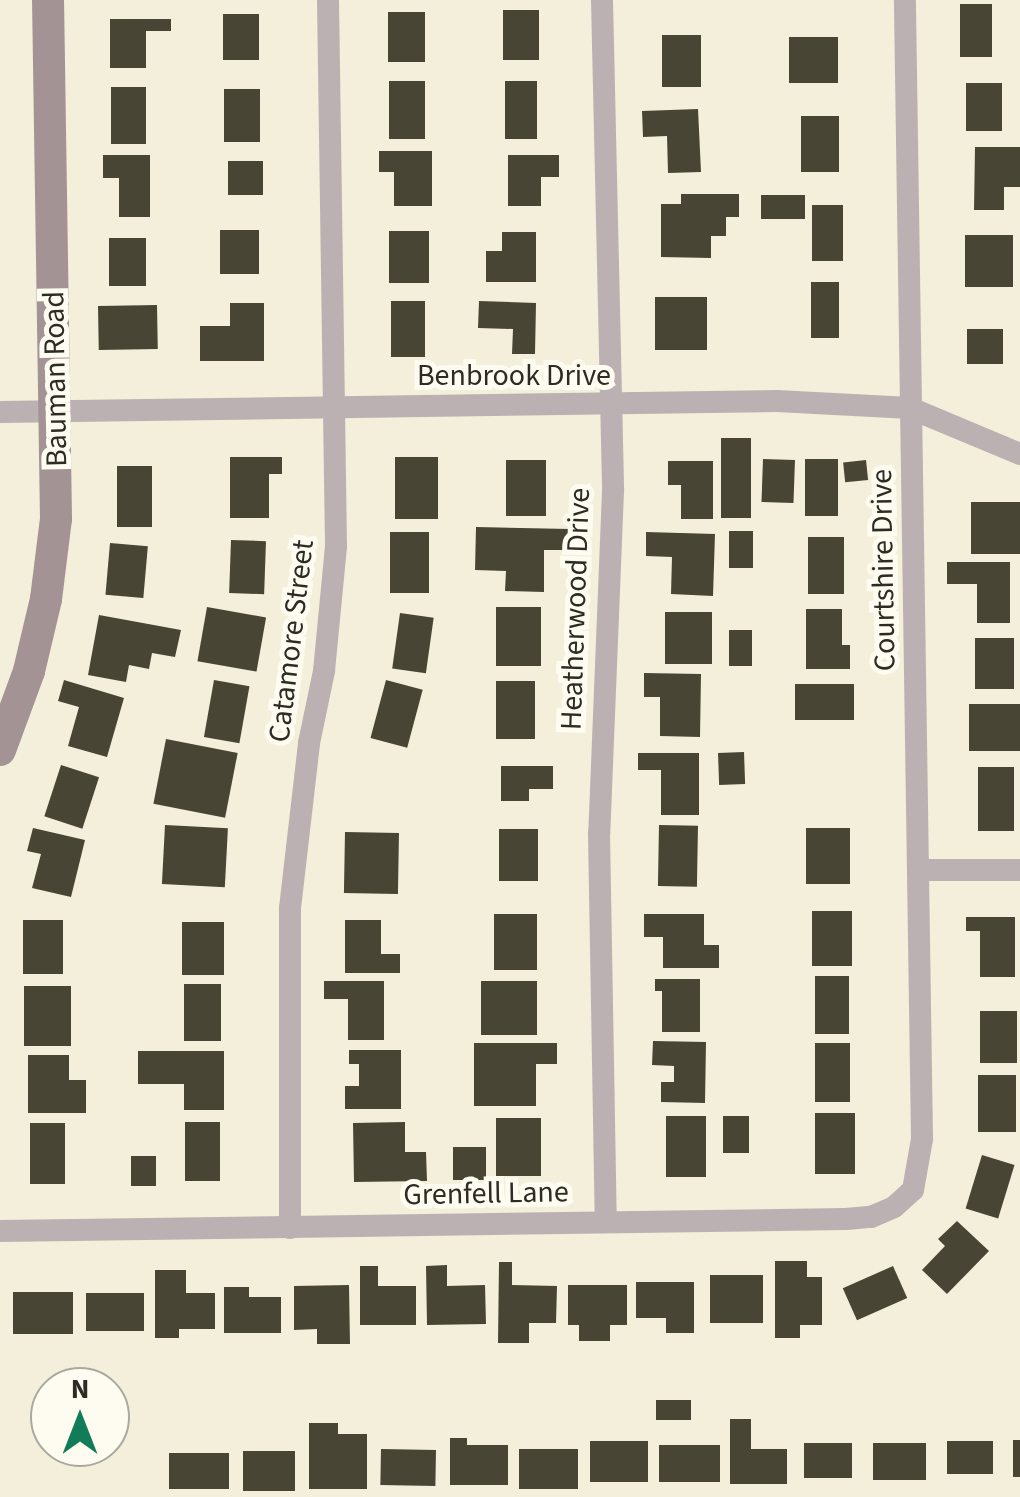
<!DOCTYPE html>
<style>
body{margin:0}
#map{position:relative;width:1020px;height:1497px;overflow:hidden;background:#f3efda;font-family:"Source Sans 3",sans-serif}
div>[style]{position:absolute}
[style*='--x']{left:calc(var(--x)*1px);top:calc(var(--y)*1px);width:calc(var(--w)*1px);rotate:calc(var(--a)*1deg)}
.building>*{inset:0;background:#484534;transform-origin:0 0}
.street>*{height:22px;margin:-11px;padding:0 11px;transform-origin:11px;border-radius:11px;background:#bcb1b2}
.secondary>*{height:32px;margin:-16px;padding:0 16px;transform-origin:16px;border-radius:16px;background:#a39395}
span{translate:-50% -50%;white-space:nowrap;text-align:center;line-height:1.15;-webkit-text-stroke:10px #fefcf0;paint-order:stroke}
.street-label{font-size:30px;color:#2d2c24}
.north{position:absolute;left:30px;top:1367px;width:100px;height:100px;box-sizing:border-box;background:#fefcf0;border:2px solid #aaa99e;border-radius:50%;rotate:0deg;font-size:28px;font-weight:700;line-height:40px;text-align:center;color:#2d2c24}
.north::after{content:'';display:block;margin:auto;width:35px;height:45px;background:#127c57;clip-path:polygon(50% 0,100% 100%,50% 72%,0 100%)}
</style>
<div id="map">
<div class="building">
<div style="left:960px;top:4px;width:32px;height:53px"></div>
<div style="left:503px;top:10px;width:36px;height:50px"></div>
<div style="left:388px;top:12px;width:37px;height:50px"></div>
<div style="left:223px;top:14px;width:36px;height:46px"></div>
<div style="clip-path:polygon(110px 19px,171px 19px,171px 31px,146px 31px,146px 68px,110px 68px)"></div>
<div style="left:662px;top:35px;width:39px;height:52px"></div>
<div style="left:789px;top:37px;width:49px;height:46px"></div>
<div style="left:389px;top:81px;width:36px;height:58px"></div>
<div style="left:505px;top:81px;width:32px;height:58px"></div>
<div style="left:966px;top:83px;width:36px;height:48px"></div>
<div style="left:111px;top:87px;width:35px;height:57px"></div>
<div style="left:224px;top:89px;width:36px;height:53px"></div>
<div style="clip-path:polygon(698px 109px,701px 172px,668px 173px,667px 136px,643px 137px,642px 111px)"></div>
<div style="left:801px;top:116px;width:38px;height:56px"></div>
<div style="clip-path:polygon(975px 147px,1020px 147px,1020px 187px,1004px 187px,1004px 210px,974px 210px)"></div>
<div style="clip-path:polygon(379px 151px,432px 151px,432px 206px,394px 206px,394px 172px,379px 172px)"></div>
<div style="clip-path:polygon(103px 155px,150px 155px,150px 217px,119px 217px,119px 178px,103px 178px)"></div>
<div style="clip-path:polygon(508px 155px,559px 155px,559px 177px,541px 177px,541px 206px,508px 206px)"></div>
<div style="left:228px;top:161px;width:35px;height:34px"></div>
<div style="clip-path:polygon(681px 194px,739px 194px,739px 217px,726px 217px,726px 236px,711px 236px,711px 258px,661px 257px,661px 204px,681px 204px)"></div>
<div style="left:761px;top:195px;width:44px;height:24px"></div>
<div style="left:812px;top:205px;width:31px;height:56px"></div>
<div style="left:220px;top:230px;width:39px;height:44px"></div>
<div style="left:389px;top:231px;width:40px;height:52px"></div>
<div style="clip-path:polygon(502px 232px,536px 232px,536px 282px,486px 282px,486px 251px,502px 251px)"></div>
<div style="left:965px;top:235px;width:48px;height:52px"></div>
<div style="left:109px;top:238px;width:37px;height:48px"></div>
<div style="left:811px;top:282px;width:28px;height:56px"></div>
<div style="left:655px;top:297px;width:52px;height:53px"></div>
<div style="left:391px;top:301px;width:34px;height:56px"></div>
<div style="clip-path:polygon(479px 301px,536px 303px,535px 354px,512px 354px,513px 329px,478px 328px)"></div>
<div style="clip-path:polygon(230px 303px,264px 303px,264px 361px,200px 361px,200px 326px,230px 326px)"></div>
<div style="left:157px;top:305px;width:44px;height:59px;rotate:89deg"></div>
<div style="left:967px;top:329px;width:36px;height:35px"></div>
<div style="left:721px;top:438px;width:30px;height:80px"></div>
<div style="clip-path:polygon(230px 457px,282px 457px,282px 474px,269px 474px,269px 518px,230px 518px)"></div>
<div style="left:395px;top:457px;width:43px;height:62px"></div>
<div style="left:763px;top:459px;width:32px;height:43px;rotate:2deg"></div>
<div style="left:805px;top:459px;width:33px;height:57px"></div>
<div style="left:506px;top:460px;width:40px;height:56px"></div>
<div style="left:866px;top:460px;width:20px;height:23px;rotate:84deg"></div>
<div style="clip-path:polygon(668px 461px,713px 461px,713px 519px,681px 519px,681px 485px,668px 485px)"></div>
<div style="left:117px;top:466px;width:35px;height:61px"></div>
<div style="left:971px;top:502px;width:49px;height:52px"></div>
<div style="clip-path:polygon(476px 527px,570px 529px,569px 550px,544px 550px,544px 592px,505px 591px,506px 571px,475px 570px)"></div>
<div style="left:729px;top:531px;width:24px;height:37px"></div>
<div style="left:390px;top:532px;width:39px;height:61px"></div>
<div style="clip-path:polygon(646px 532px,715px 534px,713px 596px,671px 594px,672px 557px,646px 556px)"></div>
<div style="left:808px;top:537px;width:36px;height:57px"></div>
<div style="left:231px;top:540px;width:35px;height:53px;rotate:2deg"></div>
<div style="left:110px;top:543px;width:38px;height:52px;rotate:5deg"></div>
<div style="clip-path:polygon(947px 562px,1010px 562px,1010px 623px,977px 623px,977px 584px,947px 584px)"></div>
<div style="left:207px;top:607px;width:60px;height:55px;rotate:10deg"></div>
<div style="left:496px;top:607px;width:45px;height:59px"></div>
<div style="clip-path:polygon(806px 609px,842px 609px,842px 645px,850px 645px,850px 669px,806px 669px)"></div>
<div style="left:665px;top:612px;width:47px;height:52px"></div>
<div style="left:400px;top:613px;width:34px;height:56px;rotate:8deg"></div>
<div style="clip-path:polygon(99px 615px,181px 630px,175px 657px,152px 653px,149px 669px,129px 665px,126px 682px,88px 675px)"></div>
<div style="left:729px;top:630px;width:23px;height:36px"></div>
<div style="left:975px;top:638px;width:39px;height:51px"></div>
<div style="clip-path:polygon(644px 673px,701px 674px,700px 737px,660px 736px,660px 697px,644px 697px)"></div>
<div style="clip-path:polygon(64px 680px,124px 698px,107px 757px,68px 746px,79px 707px,58px 701px)"></div>
<div style="left:214px;top:680px;width:36px;height:58px;rotate:10deg"></div>
<div style="left:386px;top:680px;width:38px;height:60px;rotate:15deg"></div>
<div style="left:496px;top:681px;width:39px;height:58px"></div>
<div style="left:795px;top:684px;width:59px;height:36px"></div>
<div style="left:969px;top:704px;width:51px;height:47px"></div>
<div style="left:166px;top:739px;width:73px;height:66px;rotate:11deg"></div>
<div style="left:744px;top:752px;width:32px;height:26px;rotate:88deg"></div>
<div style="clip-path:polygon(638px 753px,699px 753px,699px 815px,661px 815px,661px 770px,638px 770px)"></div>
<div style="left:61px;top:765px;width:40px;height:54px;rotate:18deg"></div>
<div style="clip-path:polygon(501px 766px,553px 766px,553px 789px,529px 789px,529px 801px,501px 801px)"></div>
<div style="left:978px;top:767px;width:36px;height:64px"></div>
<div style="left:165px;top:825px;width:63px;height:59px;rotate:3deg"></div>
<div style="left:659px;top:825px;width:39px;height:61px;rotate:1deg"></div>
<div style="clip-path:polygon(33px 828px,85px 840px,71px 897px,32px 888px,41px 854px,27px 851px)"></div>
<div style="left:806px;top:828px;width:44px;height:56px"></div>
<div style="left:499px;top:829px;width:39px;height:52px"></div>
<div style="left:345px;top:832px;width:54px;height:61px;rotate:1deg"></div>
<div style="left:812px;top:911px;width:40px;height:55px"></div>
<div style="left:494px;top:914px;width:43px;height:56px"></div>
<div style="clip-path:polygon(644px 914px,704px 914px,704px 945px,719px 945px,719px 968px,663px 968px,663px 937px,644px 937px)"></div>
<div style="clip-path:polygon(966px 917px,1015px 917px,1015px 977px,980px 977px,980px 931px,966px 931px)"></div>
<div style="left:23px;top:920px;width:40px;height:54px"></div>
<div style="clip-path:polygon(345px 920px,381px 920px,381px 954px,400px 954px,400px 973px,345px 973px)"></div>
<div style="left:182px;top:922px;width:42px;height:53px"></div>
<div style="left:815px;top:976px;width:34px;height:58px"></div>
<div style="clip-path:polygon(655px 979px,700px 979px,700px 1032px,662px 1032px,662px 991px,655px 991px)"></div>
<div style="clip-path:polygon(324px 981px,384px 981px,384px 1040px,348px 1040px,348px 999px,324px 999px)"></div>
<div style="left:481px;top:981px;width:56px;height:54px"></div>
<div style="left:184px;top:984px;width:37px;height:57px"></div>
<div style="left:24px;top:986px;width:47px;height:60px"></div>
<div style="left:980px;top:1011px;width:37px;height:52px"></div>
<div style="clip-path:polygon(653px 1041px,706px 1042px,705px 1103px,661px 1102px,661px 1082px,674px 1082px,674px 1066px,652px 1065px)"></div>
<div style="clip-path:polygon(474px 1043px,557px 1043px,557px 1064px,536px 1064px,536px 1106px,474px 1106px)"></div>
<div style="left:815px;top:1043px;width:35px;height:59px"></div>
<div style="clip-path:polygon(349px 1050px,401px 1050px,401px 1109px,345px 1109px,345px 1086px,359px 1086px,359px 1064px,349px 1064px)"></div>
<div style="clip-path:polygon(138px 1051px,224px 1051px,224px 1110px,184px 1110px,184px 1084px,138px 1084px)"></div>
<div style="clip-path:polygon(28px 1055px,69px 1055px,69px 1080px,86px 1080px,86px 1113px,28px 1113px)"></div>
<div style="left:978px;top:1075px;width:38px;height:57px"></div>
<div style="left:815px;top:1113px;width:40px;height:61px"></div>
<div style="left:666px;top:1116px;width:40px;height:61px"></div>
<div style="left:723px;top:1116px;width:26px;height:37px"></div>
<div style="left:496px;top:1118px;width:45px;height:58px"></div>
<div style="left:185px;top:1122px;width:35px;height:59px"></div>
<div style="clip-path:polygon(405px 1122px,405px 1152px,426px 1152px,427px 1181px,354px 1182px,353px 1123px)"></div>
<div style="left:30px;top:1123px;width:35px;height:61px"></div>
<div style="left:453px;top:1147px;width:33px;height:33px"></div>
<div style="left:982px;top:1155px;width:34px;height:56px;rotate:17deg"></div>
<div style="left:131px;top:1156px;width:25px;height:30px"></div>
<div style="clip-path:polygon(957px 1221px,989px 1251px,947px 1294px,922px 1270px,945px 1246px,938px 1239px)"></div>
<div style="clip-path:polygon(775px 1261px,807px 1261px,807px 1277px,822px 1277px,822px 1325px,800px 1325px,800px 1338px,775px 1338px)"></div>
<div style="clip-path:polygon(499px 1262px,512px 1262px,512px 1285px,557px 1286px,556px 1323px,529px 1323px,529px 1343px,498px 1343px)"></div>
<div style="clip-path:polygon(447px 1265px,447px 1286px,485px 1285px,486px 1324px,427px 1325px,426px 1266px)"></div>
<div style="clip-path:polygon(360px 1266px,378px 1266px,378px 1286px,416px 1286px,416px 1325px,360px 1325px)"></div>
<div style="left:893px;top:1266px;width:35px;height:55px;rotate:66deg"></div>
<div style="clip-path:polygon(155px 1270px,186px 1270px,186px 1293px,215px 1293px,215px 1329px,179px 1329px,179px 1338px,155px 1338px)"></div>
<div style="left:710px;top:1275px;width:53px;height:48px"></div>
<div style="clip-path:polygon(636px 1282px,694px 1282px,694px 1333px,666px 1333px,666px 1318px,636px 1318px)"></div>
<div style="clip-path:polygon(349px 1285px,350px 1344px,317px 1344px,317px 1329px,294px 1330px,294px 1286px)"></div>
<div style="clip-path:polygon(568px 1285px,627px 1285px,627px 1325px,610px 1325px,610px 1341px,579px 1341px,579px 1325px,568px 1325px)"></div>
<div style="clip-path:polygon(224px 1287px,249px 1287px,249px 1297px,281px 1297px,281px 1333px,224px 1333px)"></div>
<div style="left:13px;top:1292px;width:60px;height:42px"></div>
<div style="left:86px;top:1293px;width:58px;height:38px"></div>
<div style="left:656px;top:1400px;width:35px;height:20px"></div>
<div style="clip-path:polygon(730px 1419px,751px 1419px,751px 1449px,787px 1449px,787px 1484px,730px 1484px)"></div>
<div style="clip-path:polygon(309px 1423px,338px 1423px,338px 1434px,367px 1434px,367px 1489px,309px 1489px)"></div>
<div style="clip-path:polygon(450px 1438px,467px 1438px,467px 1445px,508px 1445px,508px 1485px,450px 1485px)"></div>
<div style="left:1013px;top:1440px;width:7px;height:37px"></div>
<div style="left:590px;top:1441px;width:58px;height:41px"></div>
<div style="left:947px;top:1441px;width:46px;height:33px"></div>
<div style="left:804px;top:1443px;width:48px;height:35px"></div>
<div style="left:873px;top:1443px;width:53px;height:37px"></div>
<div style="left:659px;top:1445px;width:61px;height:37px"></div>
<div style="left:381px;top:1449px;width:55px;height:36px;rotate:1deg"></div>
<div style="left:519px;top:1449px;width:59px;height:40px"></div>
<div style="left:243px;top:1451px;width:52px;height:40px"></div>
<div style="left:169px;top:1453px;width:60px;height:36px"></div>
</div>
<div class="street">
<div style="--x:602;--y:0;--w:491;--a:88.7"></div>
<div style="--x:613;--y:491;--w:342;--a:92.3"></div>
<div style="--x:599;--y:833;--w:388;--a:89"></div>
<div style="--x:0;--y:412;--w:777;--a:-0.81"></div>
<div style="--x:777;--y:401;--w:133;--a:3"></div>
<div style="--x:910;--y:408;--w:119;--a:22.7"></div>
<div style="--x:919;--y:870;--w:101;--a:0"></div>
<div style="--x:290;--y:1228;--w:320;--a:-90"></div>
<div style="--x:290;--y:908;--w:166;--a:-83.4"></div>
<div style="--x:309;--y:743;--w:74;--a:-78.2"></div>
<div style="--x:324;--y:671;--w:126;--a:-84.5"></div>
<div style="--x:336;--y:546;--w:546;--a:-90.84"></div>
<div style="--x:0;--y:1231;--w:846;--a:-0.81"></div>
<div style="--x:846;--y:1219;--w:25;--a:-5"></div>
<div style="--x:871;--y:1217;--w:25;--a:-23"></div>
<div style="--x:894;--y:1207;--w:25;--a:-42"></div>
<div style="--x:913;--y:1190;--w:52;--a:-80"></div>
<div style="--x:922;--y:1139;--w:1139;--a:-90.86"></div>
</div>
<div class="secondary">
<div style="--x:0;--y:750;--w:84;--a:-69.8"></div>
<div style="--x:29;--y:671;--w:74;--a:-76.7"></div>
<div style="--x:46;--y:599;--w:81;--a:-82.9"></div>
<div style="--x:56;--y:519;--w:519;--a:-90.88"></div>
</div>
<div class="street-label">
<span style="left:514px;top:376px">Benbrook Drive</span>
<span style="left:56px;top:379px;rotate:-91deg">Bauman Road</span>
<span style="left:884px;top:570px;rotate:-91deg">Courtshire Drive</span>
<span style="left:576px;top:609px;rotate:-88deg">Heatherwood Drive</span>
<span style="left:292px;top:641px;rotate:-83deg">Catamore Street</span>
<span style="left:486px;top:1194px;rotate:-1deg">Grenfell Lane</span>
</div>
<div class="north">N</div>
</div>
